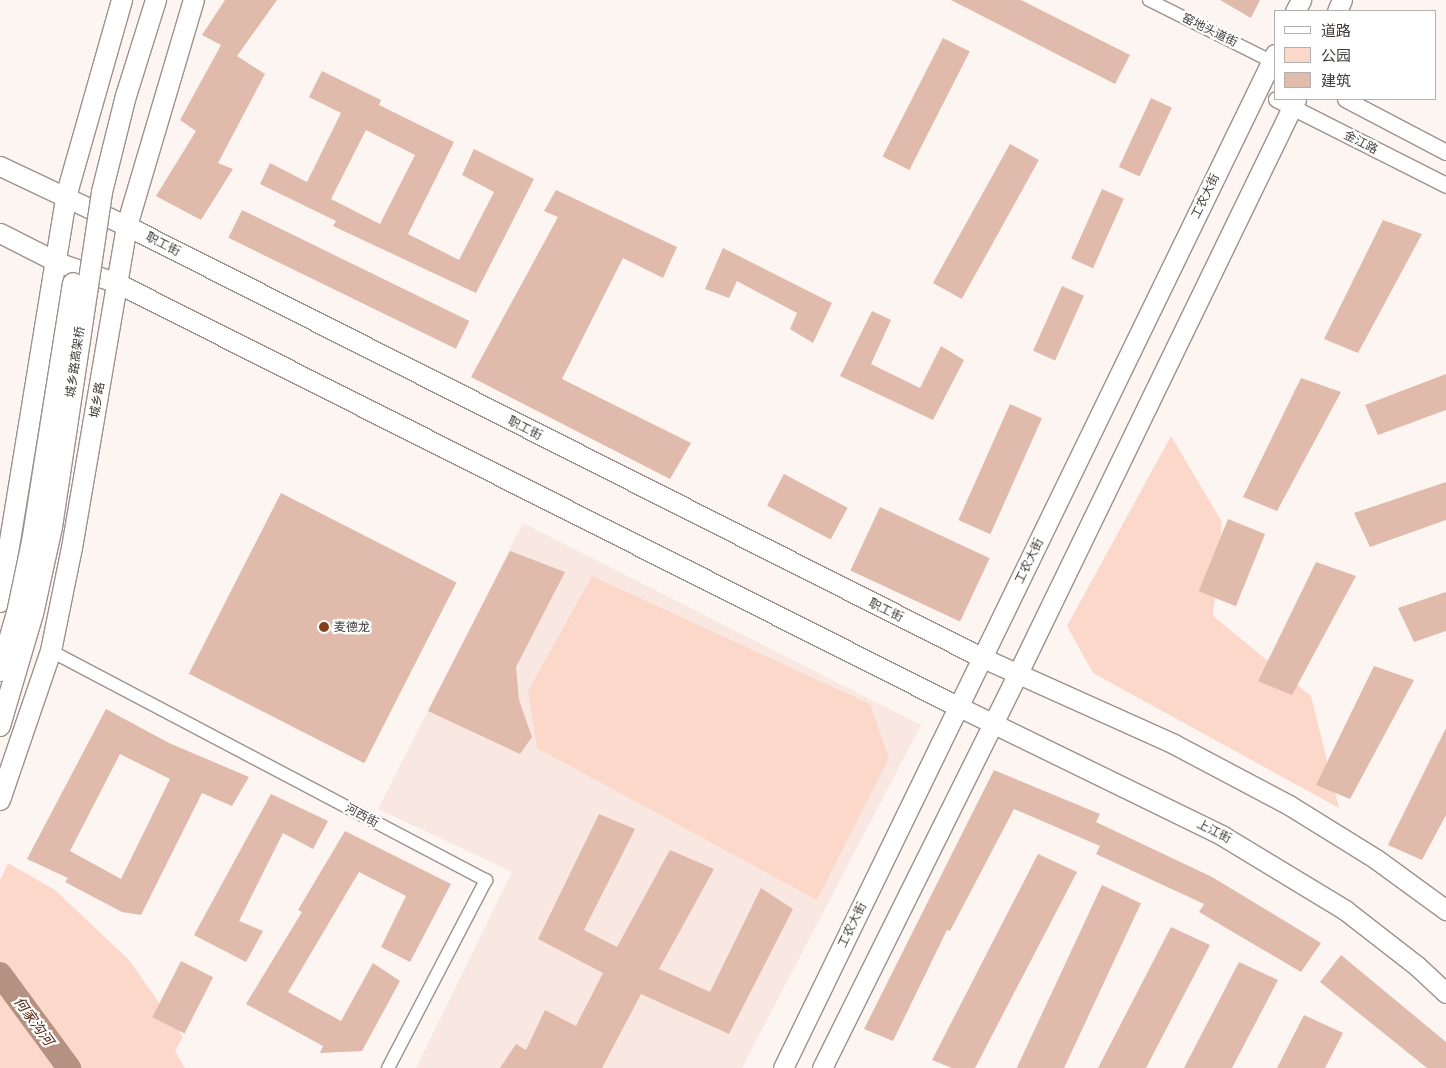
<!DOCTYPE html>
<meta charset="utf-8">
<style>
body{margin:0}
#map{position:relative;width:1446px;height:1068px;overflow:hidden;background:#fdf5f2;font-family:Inter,"Noto Sans SC",sans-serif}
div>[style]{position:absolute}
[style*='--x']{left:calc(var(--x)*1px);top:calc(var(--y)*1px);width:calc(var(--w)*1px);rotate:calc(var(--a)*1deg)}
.built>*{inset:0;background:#f9e8e2}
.green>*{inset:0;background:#fcd8ca}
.river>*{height:24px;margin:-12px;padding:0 12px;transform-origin:12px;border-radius:12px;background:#b59182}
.building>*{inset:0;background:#e0baaa;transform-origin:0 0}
.roads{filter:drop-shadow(1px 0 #9d918c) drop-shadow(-1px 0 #9d918c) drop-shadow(0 1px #9d918c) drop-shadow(0 -1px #9d918c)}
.minor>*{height:12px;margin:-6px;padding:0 6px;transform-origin:6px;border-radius:6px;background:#fff}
.tertiary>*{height:15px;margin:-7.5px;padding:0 7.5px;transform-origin:7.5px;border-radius:7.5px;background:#fff}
.primary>*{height:19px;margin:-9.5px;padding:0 9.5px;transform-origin:9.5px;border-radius:9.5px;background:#fff}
.trunk>*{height:20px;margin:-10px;padding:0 10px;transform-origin:10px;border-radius:10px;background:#fff}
.bridges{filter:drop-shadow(1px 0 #9d918c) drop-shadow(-1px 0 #9d918c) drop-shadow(0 1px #9d918c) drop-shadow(0 -1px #9d918c)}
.trunk-bridge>*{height:20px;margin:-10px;padding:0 10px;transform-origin:10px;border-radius:10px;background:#fff}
.dots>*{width:14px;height:14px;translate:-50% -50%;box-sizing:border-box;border:2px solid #fff;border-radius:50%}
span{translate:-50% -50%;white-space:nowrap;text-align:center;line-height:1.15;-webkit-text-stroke:4.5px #fff;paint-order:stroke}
.street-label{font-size:12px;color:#403b39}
.poi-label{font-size:12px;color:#403b39}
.left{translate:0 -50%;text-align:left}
.water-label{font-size:14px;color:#55250f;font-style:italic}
.legend{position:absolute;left:1274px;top:10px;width:162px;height:90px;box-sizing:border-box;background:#fff;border:1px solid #b3b1b0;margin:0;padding:6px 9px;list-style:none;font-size:15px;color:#403b39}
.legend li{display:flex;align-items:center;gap:10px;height:25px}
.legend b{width:25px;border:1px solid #b3b1b0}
</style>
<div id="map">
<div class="built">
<div style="clip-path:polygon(523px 523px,921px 725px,742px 1068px,416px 1068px,512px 872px,378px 809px)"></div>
</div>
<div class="green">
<div style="clip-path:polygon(1171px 436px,1222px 522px,1213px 616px,1311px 696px,1339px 808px,1093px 673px,1067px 626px)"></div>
<div style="clip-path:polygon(592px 576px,870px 704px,889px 758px,817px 900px,537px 748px,528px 691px)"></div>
<div style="clip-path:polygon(8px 863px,55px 890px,129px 960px,183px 1037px,175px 1051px,185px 1068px,0 1068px,0 880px)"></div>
</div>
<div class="river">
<div style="--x:0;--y:974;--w:117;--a:53.7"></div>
</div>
<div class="building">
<div style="clip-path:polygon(225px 0,277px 0,237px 56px,265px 74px,218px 163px,233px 169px,201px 220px,156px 196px,196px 131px,180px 120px,221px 45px,202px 35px)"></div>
<div style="clip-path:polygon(951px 0,1021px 0,1130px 55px,1115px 84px)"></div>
<div style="clip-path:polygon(1220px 0,1260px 0,1251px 18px)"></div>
<div style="left:943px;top:38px;width:30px;height:133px;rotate:27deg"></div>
<div style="clip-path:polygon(evenodd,322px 71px,381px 100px,379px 105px,454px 142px,408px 234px,459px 260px,494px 192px,462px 175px,474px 149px,534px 179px,476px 293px,333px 226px,336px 221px,260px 184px,270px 163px,307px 182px,341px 113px,309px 97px,322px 71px,366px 130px,415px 155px,380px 224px,331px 199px,366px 130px)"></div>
<div style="left:1151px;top:98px;width:23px;height:76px;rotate:25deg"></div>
<div style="left:1010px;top:144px;width:33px;height:159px;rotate:29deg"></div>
<div style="left:1102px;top:189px;width:24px;height:76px;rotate:24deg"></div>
<div style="clip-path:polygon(556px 190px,677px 247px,663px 278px,623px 258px,562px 379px,691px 443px,670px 479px,471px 377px,558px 217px,544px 211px)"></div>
<div style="left:242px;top:210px;width:253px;height:31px;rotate:26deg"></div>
<div style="clip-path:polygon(1383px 220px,1422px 234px,1358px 353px,1324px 339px)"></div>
<div style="clip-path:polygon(723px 248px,832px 303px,813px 343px,790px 329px,797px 313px,737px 281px,729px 298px,705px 289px)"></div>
<div style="left:1062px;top:286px;width:24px;height:71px;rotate:24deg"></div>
<div style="clip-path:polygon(872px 311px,891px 320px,871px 364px,920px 388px,941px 346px,964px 360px,933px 420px,840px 376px)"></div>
<div style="clip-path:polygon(1446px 374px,1446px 410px,1378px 435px,1365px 405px)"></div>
<div style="clip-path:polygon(1301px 378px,1341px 392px,1277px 511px,1243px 497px)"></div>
<div style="left:1010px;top:404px;width:35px;height:127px;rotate:24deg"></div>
<div style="left:784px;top:474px;width:72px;height:36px;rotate:28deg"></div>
<div style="clip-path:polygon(1446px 482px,1446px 520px,1370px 547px,1354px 513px)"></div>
<div style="left:281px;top:493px;width:197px;height:203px;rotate:27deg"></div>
<div style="left:880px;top:507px;width:121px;height:70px;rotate:25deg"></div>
<div style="left:1228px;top:519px;width:40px;height:78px;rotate:22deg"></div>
<div style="clip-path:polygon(510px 551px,565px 572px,516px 667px,519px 700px,532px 737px,520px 754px,428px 711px)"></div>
<div style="clip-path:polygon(1316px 562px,1356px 576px,1292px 695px,1258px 681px)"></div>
<div style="clip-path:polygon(1446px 592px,1446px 631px,1414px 642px,1398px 608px)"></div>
<div style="clip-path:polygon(1374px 666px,1414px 680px,1350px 799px,1316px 785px)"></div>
<div style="clip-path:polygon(evenodd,106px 709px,169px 743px,249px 777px,232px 806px,202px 793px,141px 915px,122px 912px,65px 882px,68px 878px,27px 859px,106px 709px,120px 754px,170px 779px,121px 879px,70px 851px,120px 754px)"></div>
<div style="clip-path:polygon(1446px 728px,1446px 815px,1422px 860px,1388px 845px)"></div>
<div style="clip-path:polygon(994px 770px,1100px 814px,1096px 822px,1212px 877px,1321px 943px,1301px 972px,1199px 912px,1204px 904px,1096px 854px,1100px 846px,1014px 809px,950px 931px,947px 930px,893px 1041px,864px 1029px)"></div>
<div style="clip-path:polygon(271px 794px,328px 821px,313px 849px,283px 833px,239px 921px,263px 931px,246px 962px,194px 935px)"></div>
<div style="clip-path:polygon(599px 814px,635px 829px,584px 930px,617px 947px,670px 850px,714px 869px,659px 969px,710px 992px,761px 888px,793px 909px,729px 1034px,641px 994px,602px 1068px,500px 1068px,516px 1044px,526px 1050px,545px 1010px,576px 1026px,603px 973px,538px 939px)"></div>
<div style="clip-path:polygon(345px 831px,451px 884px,410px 962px,381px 947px,406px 896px,359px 872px,288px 992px,341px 1021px,373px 963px,400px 981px,362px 1051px,320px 1053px,323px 1046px,246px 1004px,302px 912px,298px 910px)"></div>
<div style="clip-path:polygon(1038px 854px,1077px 872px,975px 1068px,952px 1068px,932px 1060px)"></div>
<div style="left:1102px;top:885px;width:43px;height:206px;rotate:25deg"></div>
<div style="clip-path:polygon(1171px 927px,1210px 945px,1146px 1068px,1098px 1068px)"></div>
<div style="clip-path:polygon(1341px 955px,1446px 1042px,1446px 1068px,1427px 1068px,1320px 982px)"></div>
<div style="left:181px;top:961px;width:36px;height:63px;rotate:27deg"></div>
<div style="clip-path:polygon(1239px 962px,1278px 980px,1232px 1068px,1184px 1068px)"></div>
<div style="clip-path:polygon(1304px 1015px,1343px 1033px,1325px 1068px,1277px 1068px)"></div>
</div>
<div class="roads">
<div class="minor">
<div style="--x:1149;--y:0;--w:136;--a:26.6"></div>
<div style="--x:51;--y:651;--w:492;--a:27.8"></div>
<div style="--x:486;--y:880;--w:212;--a:117.5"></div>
</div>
<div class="tertiary">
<div style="--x:1276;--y:99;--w:191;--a:26.8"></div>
<div style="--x:1345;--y:99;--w:114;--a:27.7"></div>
</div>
<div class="primary">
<div style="--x:1295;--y:11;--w:13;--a:-61"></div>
<div style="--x:1337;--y:11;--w:12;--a:-66"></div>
<div style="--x:0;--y:166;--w:140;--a:25.3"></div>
<div style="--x:127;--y:226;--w:959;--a:26.78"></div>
<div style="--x:983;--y:658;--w:209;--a:24.2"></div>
<div style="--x:1174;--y:744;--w:130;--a:27.9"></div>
<div style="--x:1289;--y:805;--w:102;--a:31.8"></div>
<div style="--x:1376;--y:859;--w:87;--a:36.1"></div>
<div style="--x:0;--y:233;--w:64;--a:27"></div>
<div style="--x:57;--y:262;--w:64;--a:19.3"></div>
<div style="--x:117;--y:283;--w:943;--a:26.73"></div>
<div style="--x:959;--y:707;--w:294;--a:26"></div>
<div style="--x:1223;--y:836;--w:143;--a:31.2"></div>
<div style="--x:1345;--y:910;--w:90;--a:37.8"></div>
<div style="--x:1416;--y:965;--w:41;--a:43"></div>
<div style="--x:783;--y:1068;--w:1127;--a:-64.12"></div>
<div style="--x:822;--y:1068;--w:441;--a:-63.6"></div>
<div style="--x:1018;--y:673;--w:638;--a:-64.16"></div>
</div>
<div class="trunk">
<div style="--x:0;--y:602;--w:410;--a:-80.7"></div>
<div style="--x:66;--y:197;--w:205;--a:-74.1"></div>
<div style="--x:0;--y:800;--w:157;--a:-71.1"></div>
<div style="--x:51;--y:651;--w:105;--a:-78.5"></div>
<div style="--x:72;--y:548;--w:327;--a:-80.3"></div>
<div style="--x:127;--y:226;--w:236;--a:-73.5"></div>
</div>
</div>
<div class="bridges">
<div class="trunk-bridge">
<div style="--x:0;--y:671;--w:60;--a:-73.7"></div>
<div style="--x:17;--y:613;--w:73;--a:-78.1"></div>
<div style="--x:32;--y:542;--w:262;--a:-81"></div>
<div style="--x:0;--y:726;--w:117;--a:-73.6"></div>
<div style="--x:33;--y:614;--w:89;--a:-77.7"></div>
<div style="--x:52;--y:527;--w:339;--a:-81.5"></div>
<div style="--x:102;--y:192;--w:99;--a:-76"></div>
<div style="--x:126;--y:96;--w:101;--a:-72.6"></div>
</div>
</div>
<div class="dots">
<div style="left:324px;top:627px;background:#853e1d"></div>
</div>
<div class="street-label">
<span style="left:1210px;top:30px;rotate:26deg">窑地头道街</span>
<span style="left:1361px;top:142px;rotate:27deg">金江路</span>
<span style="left:1205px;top:196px;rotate:-64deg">工农大街</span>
<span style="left:163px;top:244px;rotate:27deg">职工街</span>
<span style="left:75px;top:362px;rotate:-82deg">城乡路高架桥</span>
<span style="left:97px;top:400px;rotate:-80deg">城乡路</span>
<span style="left:525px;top:428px;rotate:27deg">职工街</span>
<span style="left:1029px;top:561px;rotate:-64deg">工农大街</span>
<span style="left:886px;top:610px;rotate:26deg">职工街</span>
<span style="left:362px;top:815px;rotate:28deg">河西街</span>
<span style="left:1214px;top:831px;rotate:27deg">上江街</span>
<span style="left:852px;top:925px;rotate:-64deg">工农大街</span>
</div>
<div class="poi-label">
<span class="left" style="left:334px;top:627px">麦德龙</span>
</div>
<div class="water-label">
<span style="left:34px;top:1021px;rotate:54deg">何家沟河</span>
</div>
<ul class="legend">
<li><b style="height:6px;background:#fff"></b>道路</li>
<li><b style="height:14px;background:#fcd8ca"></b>公园</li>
<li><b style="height:14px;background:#e0baaa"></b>建筑</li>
</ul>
</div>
